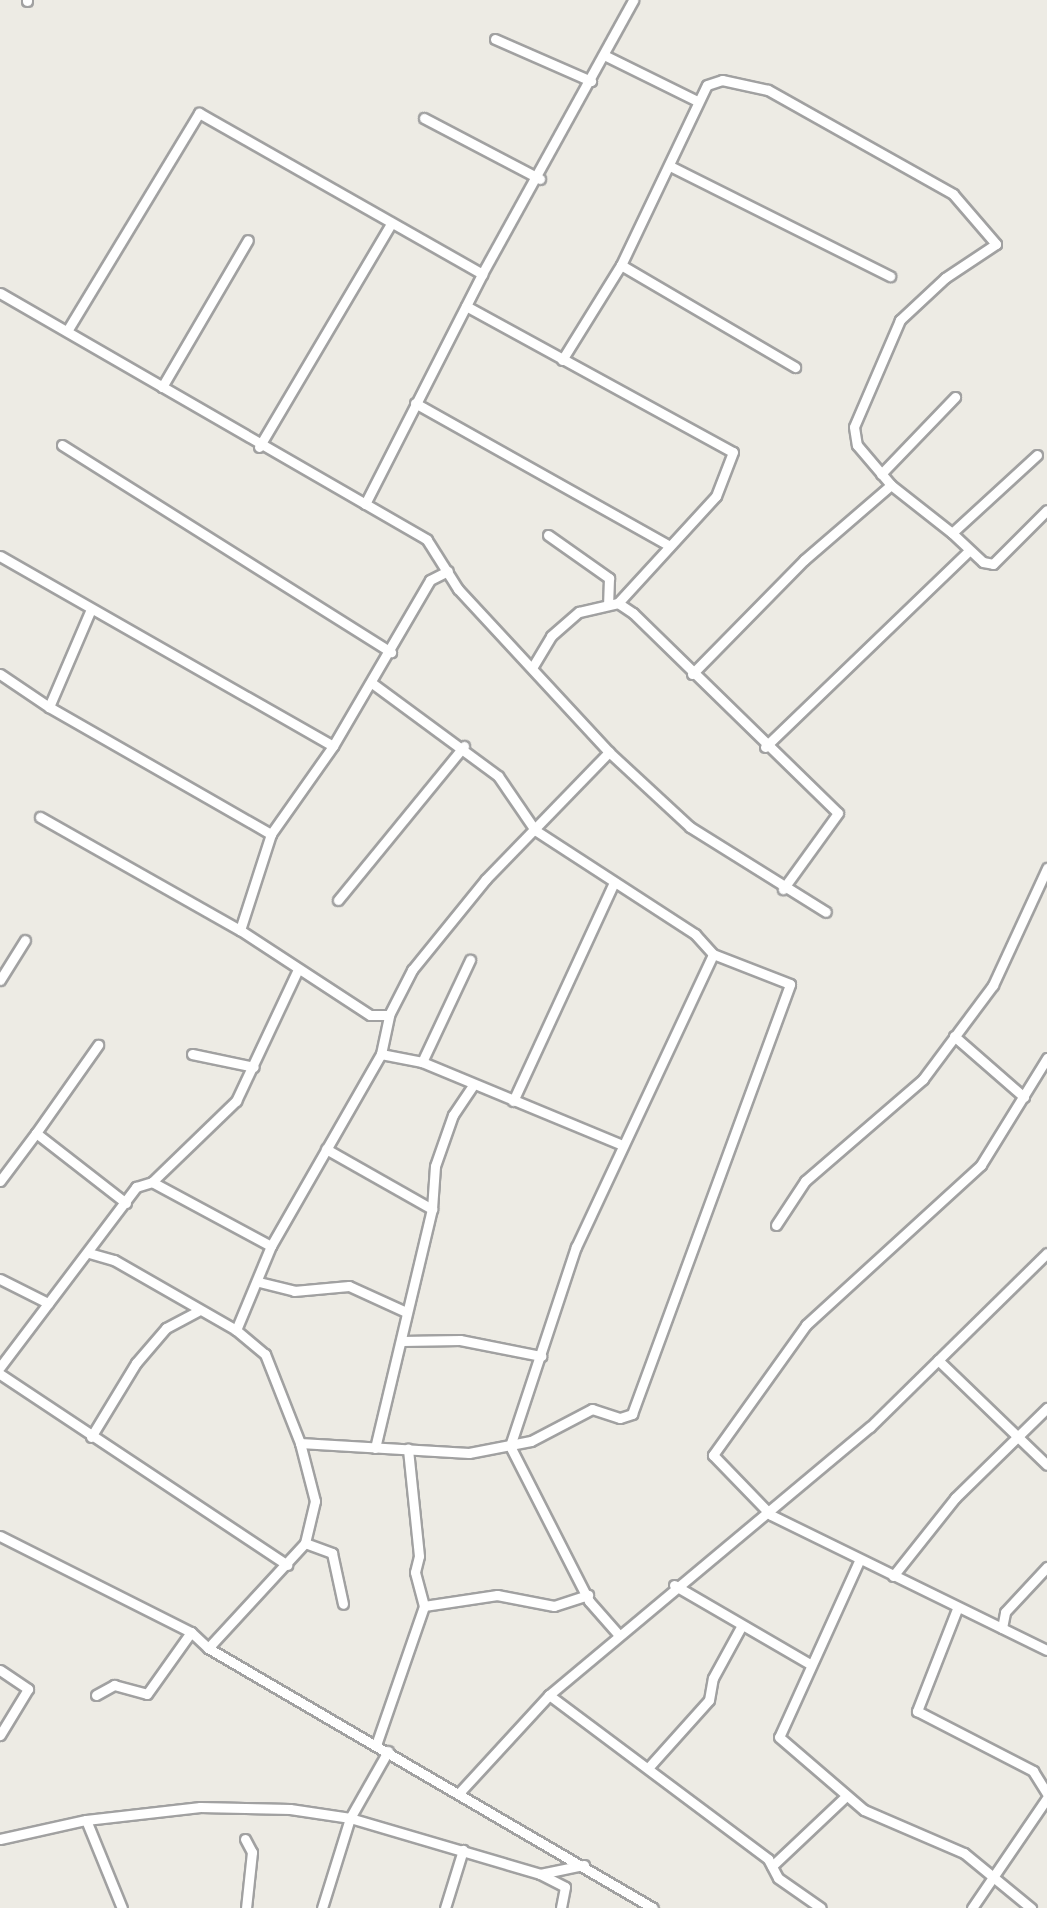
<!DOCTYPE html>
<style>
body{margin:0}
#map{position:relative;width:1047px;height:1908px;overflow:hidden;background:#edebe4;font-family:Commissioner,sans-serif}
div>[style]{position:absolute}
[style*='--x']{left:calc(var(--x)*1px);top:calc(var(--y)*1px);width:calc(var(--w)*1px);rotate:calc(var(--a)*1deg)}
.roads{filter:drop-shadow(2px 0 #a1a1a1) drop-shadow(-2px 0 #a1a1a1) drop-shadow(0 2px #a1a1a1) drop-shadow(0 -2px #a1a1a1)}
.minor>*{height:9px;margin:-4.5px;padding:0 4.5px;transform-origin:4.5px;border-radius:4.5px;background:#fff}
span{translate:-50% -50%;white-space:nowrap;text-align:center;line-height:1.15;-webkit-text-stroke:7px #fff;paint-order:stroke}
</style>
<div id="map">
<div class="roads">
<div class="minor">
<div style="--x:27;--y:0;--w:1;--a:90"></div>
<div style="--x:495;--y:39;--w:105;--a:23.6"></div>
<div style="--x:604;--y:55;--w:104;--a:26.3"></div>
<div style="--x:424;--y:118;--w:131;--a:27.7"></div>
<div style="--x:672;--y:167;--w:244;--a:26.6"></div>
<div style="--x:621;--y:265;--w:202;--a:30.4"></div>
<div style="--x:0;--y:293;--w:493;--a:30"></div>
<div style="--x:427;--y:540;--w:58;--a:57.7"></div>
<div style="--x:458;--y:589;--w:222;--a:47.2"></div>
<div style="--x:609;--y:752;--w:110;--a:42.8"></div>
<div style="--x:690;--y:827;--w:160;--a:32"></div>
<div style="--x:466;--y:306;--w:304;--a:28.7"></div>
<div style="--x:733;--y:452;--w:47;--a:111.1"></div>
<div style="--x:716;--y:496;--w:145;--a:132.5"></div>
<div style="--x:67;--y:331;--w:255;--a:-58.8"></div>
<div style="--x:199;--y:113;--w:326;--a:29.6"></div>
<div style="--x:562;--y:360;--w:112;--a:-58.2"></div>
<div style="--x:621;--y:265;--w:199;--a:-64.5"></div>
<div style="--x:707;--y:85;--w:16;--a:-18"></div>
<div style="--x:722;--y:80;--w:47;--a:12.3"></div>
<div style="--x:768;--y:90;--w:212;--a:29.3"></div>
<div style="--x:953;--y:194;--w:66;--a:49.3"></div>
<div style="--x:996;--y:244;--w:61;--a:146.3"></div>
<div style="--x:945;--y:278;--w:62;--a:137"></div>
<div style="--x:900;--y:320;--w:116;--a:113.3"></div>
<div style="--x:854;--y:427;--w:18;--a:81"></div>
<div style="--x:857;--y:445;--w:52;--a:49.6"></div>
<div style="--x:891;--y:485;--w:78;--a:38.2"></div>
<div style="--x:162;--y:387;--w:170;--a:-59.7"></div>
<div style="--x:415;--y:403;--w:292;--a:29.3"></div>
<div style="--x:62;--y:445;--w:389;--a:32.2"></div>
<div style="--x:259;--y:447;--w:259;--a:-59.4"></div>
<div style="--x:1037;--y:455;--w:115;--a:137.5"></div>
<div style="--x:952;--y:533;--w:42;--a:43.1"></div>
<div style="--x:983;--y:562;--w:10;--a:11"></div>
<div style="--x:993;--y:564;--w:76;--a:-45"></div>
<div style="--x:881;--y:474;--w:107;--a:-46.1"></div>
<div style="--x:365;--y:504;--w:258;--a:-63"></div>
<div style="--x:482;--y:274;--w:313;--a:-61.1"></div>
<div style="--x:548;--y:535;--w:75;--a:35.2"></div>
<div style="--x:609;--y:578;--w:26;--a:92"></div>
<div style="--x:0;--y:556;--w:383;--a:29.7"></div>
<div style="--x:91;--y:609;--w:107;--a:113.2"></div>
<div style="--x:49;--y:707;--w:256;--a:29.8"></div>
<div style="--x:532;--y:668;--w:37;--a:-59"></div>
<div style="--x:551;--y:636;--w:37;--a:-41"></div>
<div style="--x:579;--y:612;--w:40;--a:-13"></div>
<div style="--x:618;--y:603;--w:18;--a:34"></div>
<div style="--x:633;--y:613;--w:286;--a:44.3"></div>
<div style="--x:838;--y:813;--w:94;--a:125.9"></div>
<div style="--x:0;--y:674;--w:59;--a:34"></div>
<div style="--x:692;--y:674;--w:160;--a:-45.5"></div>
<div style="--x:804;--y:560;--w:115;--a:-40.8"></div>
<div style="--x:765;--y:747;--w:283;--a:-43.9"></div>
<div style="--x:40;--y:817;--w:230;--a:29.5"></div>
<div style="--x:240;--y:930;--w:155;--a:33.2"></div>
<div style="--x:370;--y:1015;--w:19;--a:0"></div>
<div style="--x:338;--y:900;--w:199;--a:-50.7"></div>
<div style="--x:240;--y:930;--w:101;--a:-72.1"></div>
<div style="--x:271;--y:834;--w:108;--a:-54.8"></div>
<div style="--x:333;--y:746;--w:192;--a:-59.7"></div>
<div style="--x:430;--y:580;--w:20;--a:-27"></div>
<div style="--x:0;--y:980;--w:47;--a:-58"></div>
<div style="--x:954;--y:1036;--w:93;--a:41.1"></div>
<div style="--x:192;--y:1054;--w:63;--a:11.8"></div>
<div style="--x:381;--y:1054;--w:42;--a:11"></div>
<div style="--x:422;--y:1062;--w:214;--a:22.5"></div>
<div style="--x:1047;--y:1058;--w:126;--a:121.7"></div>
<div style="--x:981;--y:1165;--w:237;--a:137.6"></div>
<div style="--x:806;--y:1325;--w:160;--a:125.6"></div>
<div style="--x:713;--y:1455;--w:83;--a:46"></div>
<div style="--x:771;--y:1515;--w:307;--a:26.1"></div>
<div style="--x:422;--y:1062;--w:113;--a:-64.8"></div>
<div style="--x:513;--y:1101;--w:241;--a:-65.2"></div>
<div style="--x:36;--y:1133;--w:108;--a:-54.8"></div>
<div style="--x:326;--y:1149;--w:122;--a:29.5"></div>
<div style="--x:0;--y:1181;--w:60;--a:-53.1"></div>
<div style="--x:36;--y:1133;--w:114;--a:37.9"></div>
<div style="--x:152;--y:1182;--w:135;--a:28.3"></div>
<div style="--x:776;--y:1225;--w:53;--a:-56.6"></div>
<div style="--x:805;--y:1181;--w:156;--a:-40.8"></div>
<div style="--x:923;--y:1079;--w:117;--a:-53.3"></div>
<div style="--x:993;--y:985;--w:129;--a:-65.2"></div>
<div style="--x:89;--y:1253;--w:26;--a:16"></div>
<div style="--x:114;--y:1260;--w:141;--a:29.8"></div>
<div style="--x:236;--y:1330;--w:38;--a:40"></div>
<div style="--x:265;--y:1354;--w:96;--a:68.5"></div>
<div style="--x:300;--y:1443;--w:60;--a:75.5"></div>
<div style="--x:315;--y:1501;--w:43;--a:103.4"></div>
<div style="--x:305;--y:1543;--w:143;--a:132.7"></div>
<div style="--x:0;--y:1279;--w:54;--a:26.6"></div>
<div style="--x:259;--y:1282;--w:36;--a:14"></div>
<div style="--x:294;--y:1291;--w:55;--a:-5.2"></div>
<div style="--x:349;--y:1286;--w:63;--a:24.5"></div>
<div style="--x:236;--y:1330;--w:91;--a:-67.4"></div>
<div style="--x:271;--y:1246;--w:221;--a:-60.2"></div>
<div style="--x:381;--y:1054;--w:40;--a:-78"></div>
<div style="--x:389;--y:1015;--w:51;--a:-62.9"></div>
<div style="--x:412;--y:970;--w:117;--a:-50.9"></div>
<div style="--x:486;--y:879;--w:177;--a:-45.9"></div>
<div style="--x:402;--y:1341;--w:58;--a:-1"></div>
<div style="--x:460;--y:1340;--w:83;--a:11.2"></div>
<div style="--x:938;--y:1360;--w:151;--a:43.9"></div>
<div style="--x:0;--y:1367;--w:226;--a:-52.9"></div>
<div style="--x:136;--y:1187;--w:17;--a:-17"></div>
<div style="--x:152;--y:1182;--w:117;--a:-44"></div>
<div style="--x:236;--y:1101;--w:146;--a:-64.8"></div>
<div style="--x:0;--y:1374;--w:345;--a:33.6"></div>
<div style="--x:91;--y:1437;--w:87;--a:-58.7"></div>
<div style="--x:136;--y:1363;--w:46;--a:-49.4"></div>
<div style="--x:166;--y:1328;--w:36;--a:-28"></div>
<div style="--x:300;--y:1443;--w:169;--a:3.4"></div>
<div style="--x:469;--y:1453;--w:63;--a:-11"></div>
<div style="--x:531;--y:1441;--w:69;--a:-27.7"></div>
<div style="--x:592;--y:1409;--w:29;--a:18"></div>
<div style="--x:620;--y:1418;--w:13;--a:-18"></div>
<div style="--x:632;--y:1414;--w:458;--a:-69.8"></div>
<div style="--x:790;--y:984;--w:83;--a:-158.7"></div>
<div style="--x:713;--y:954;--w:27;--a:-132"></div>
<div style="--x:695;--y:934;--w:191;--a:-147"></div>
<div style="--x:535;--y:830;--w:65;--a:-124.4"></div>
<div style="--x:498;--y:776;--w:157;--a:-143.6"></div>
<div style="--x:375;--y:1448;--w:246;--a:-76.6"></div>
<div style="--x:432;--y:1209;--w:43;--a:-86"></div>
<div style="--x:435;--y:1166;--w:54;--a:-70.6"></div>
<div style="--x:453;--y:1115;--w:37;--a:-56"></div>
<div style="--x:0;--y:1536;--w:214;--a:26.7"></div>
<div style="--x:191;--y:1632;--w:23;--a:43"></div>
<div style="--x:208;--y:1648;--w:515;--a:30.3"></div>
<div style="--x:305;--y:1543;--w:29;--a:20"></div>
<div style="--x:332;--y:1553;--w:52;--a:77.8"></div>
<div style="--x:859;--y:1561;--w:193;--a:114.4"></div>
<div style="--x:779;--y:1737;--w:112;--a:40.7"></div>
<div style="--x:864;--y:1810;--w:109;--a:23.3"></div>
<div style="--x:964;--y:1853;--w:87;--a:39.4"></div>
<div style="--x:893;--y:1576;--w:100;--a:-51.5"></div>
<div style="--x:955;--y:1498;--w:129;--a:-44.4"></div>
<div style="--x:674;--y:1585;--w:155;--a:30.2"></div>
<div style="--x:424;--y:1606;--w:74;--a:-8.6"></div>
<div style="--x:497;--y:1595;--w:58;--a:10.9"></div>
<div style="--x:554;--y:1606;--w:36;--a:-18"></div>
<div style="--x:957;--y:1609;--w:110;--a:111.4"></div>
<div style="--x:917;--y:1711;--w:131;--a:27.3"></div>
<div style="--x:1033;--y:1771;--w:26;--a:58"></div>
<div style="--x:1002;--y:1628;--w:16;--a:-79"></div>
<div style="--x:1005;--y:1612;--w:62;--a:-47"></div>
<div style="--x:618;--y:1634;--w:44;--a:-131.3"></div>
<div style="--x:589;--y:1601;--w:174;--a:-117"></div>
<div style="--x:510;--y:1446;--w:210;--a:-71.7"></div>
<div style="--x:576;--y:1247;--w:323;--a:-64.9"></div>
<div style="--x:0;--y:1670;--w:34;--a:34"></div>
<div style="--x:28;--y:1689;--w:54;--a:121.3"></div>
<div style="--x:96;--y:1695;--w:21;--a:-29"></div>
<div style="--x:114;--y:1685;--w:34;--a:15"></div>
<div style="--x:147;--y:1694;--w:76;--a:-54.6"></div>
<div style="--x:549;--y:1695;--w:274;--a:36.8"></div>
<div style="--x:768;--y:1859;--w:21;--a:62"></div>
<div style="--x:778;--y:1878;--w:52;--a:34.9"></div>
<div style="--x:376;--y:1745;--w:147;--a:-70.9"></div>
<div style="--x:424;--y:1606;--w:35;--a:-105"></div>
<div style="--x:415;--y:1572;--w:16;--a:-76"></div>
<div style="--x:419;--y:1556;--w:108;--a:-95.9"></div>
<div style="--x:648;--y:1768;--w:91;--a:-48.1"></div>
<div style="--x:709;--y:1700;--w:22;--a:-80"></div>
<div style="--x:713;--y:1678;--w:60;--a:-61.3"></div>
<div style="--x:459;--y:1793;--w:133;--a:-47.4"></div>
<div style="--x:549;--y:1695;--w:418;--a:-39.9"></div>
<div style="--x:870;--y:1427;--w:248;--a:-44.5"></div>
<div style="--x:86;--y:1820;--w:95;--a:67.8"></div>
<div style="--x:0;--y:1839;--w:88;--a:-12.5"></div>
<div style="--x:86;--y:1820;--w:115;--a:-6.5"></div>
<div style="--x:200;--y:1807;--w:90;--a:1.3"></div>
<div style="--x:290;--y:1809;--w:61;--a:8.5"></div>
<div style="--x:350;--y:1818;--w:198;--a:16.4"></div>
<div style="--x:540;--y:1874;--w:45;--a:-11.6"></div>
<div style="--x:245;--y:1839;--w:15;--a:62"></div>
<div style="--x:252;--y:1852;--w:56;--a:96.1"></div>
<div style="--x:772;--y:1866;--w:102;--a:-43.4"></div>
<div style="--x:540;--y:1874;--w:28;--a:27"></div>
<div style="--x:565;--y:1887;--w:21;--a:101"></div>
<div style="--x:322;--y:1908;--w:94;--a:-72.7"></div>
<div style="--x:350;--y:1818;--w:77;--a:-60.4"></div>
<div style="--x:445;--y:1908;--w:61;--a:-72.8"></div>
<div style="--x:972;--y:1908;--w:133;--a:-55.7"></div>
</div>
</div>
</div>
